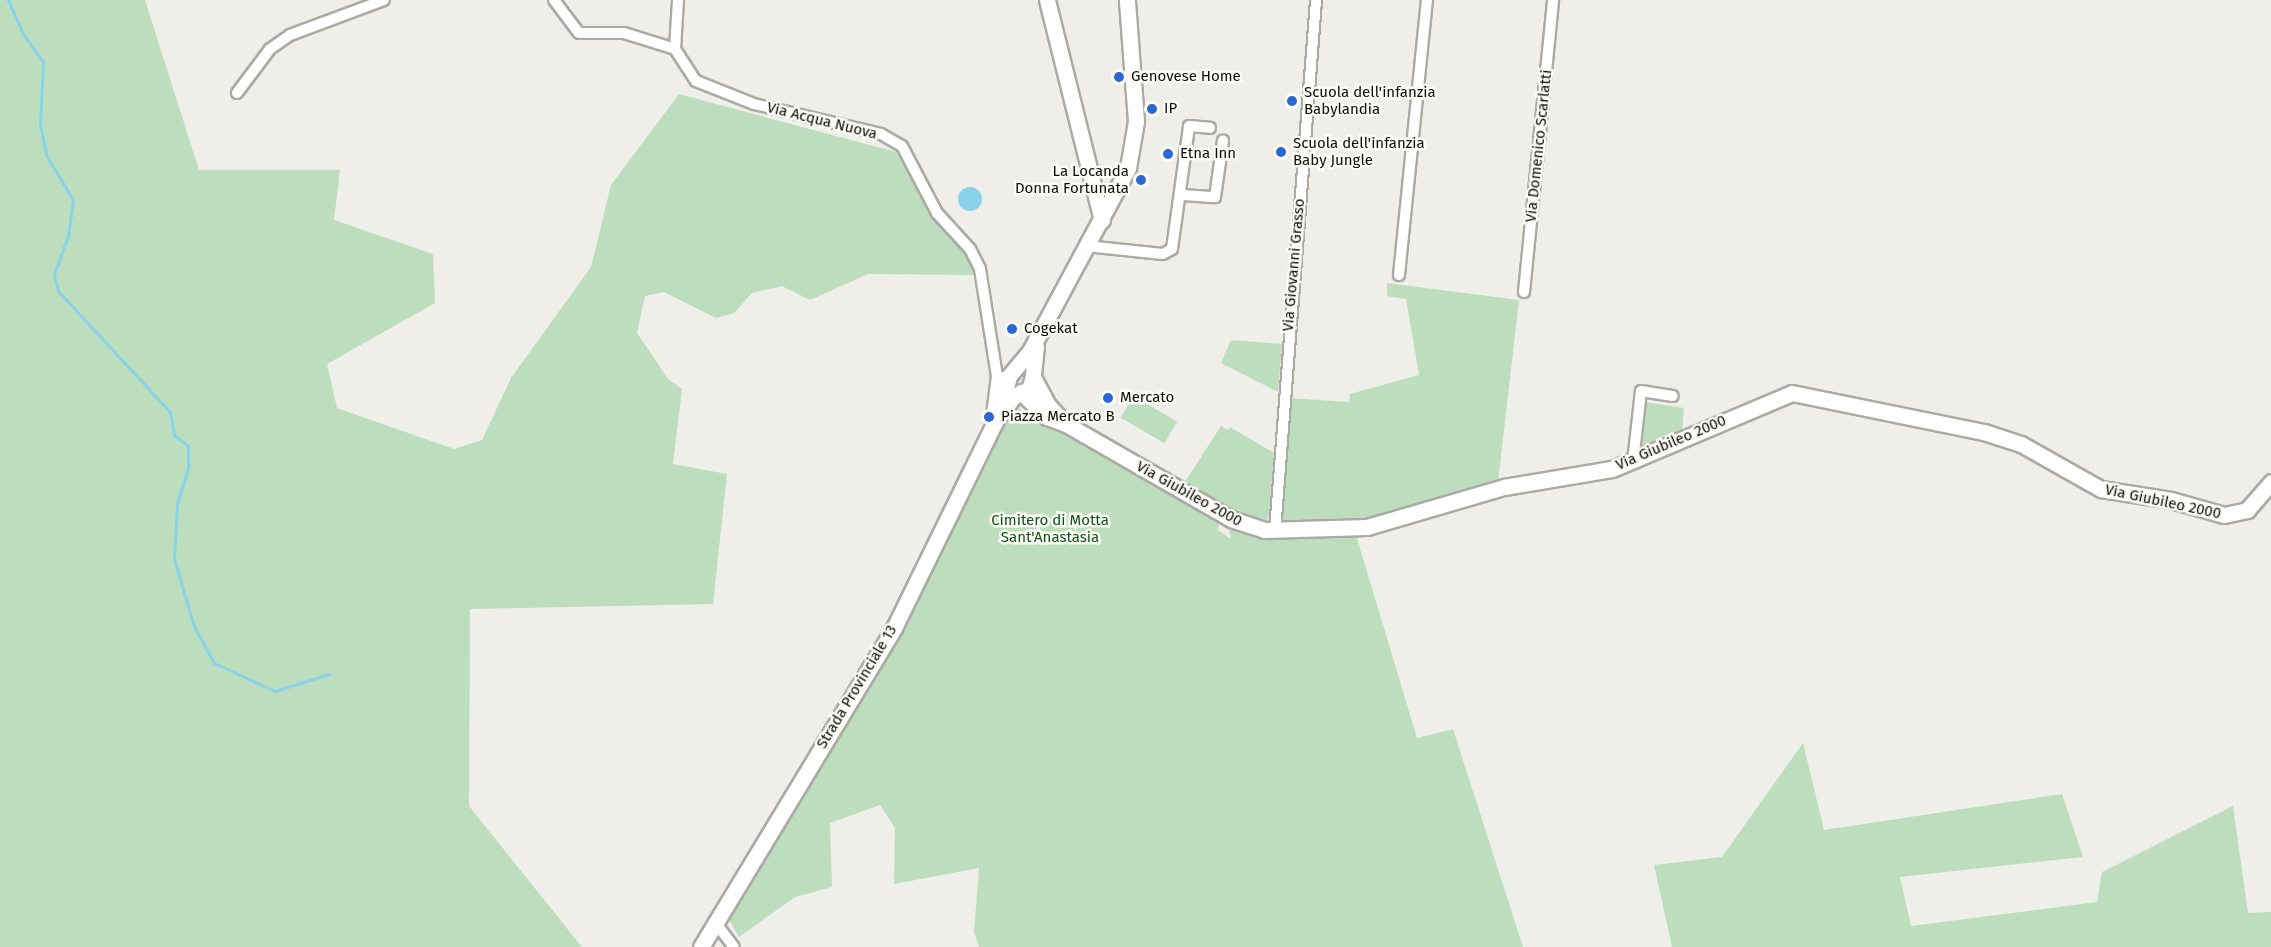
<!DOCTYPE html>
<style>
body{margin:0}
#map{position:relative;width:2271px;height:947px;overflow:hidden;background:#efeee8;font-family:"Fira Sans",sans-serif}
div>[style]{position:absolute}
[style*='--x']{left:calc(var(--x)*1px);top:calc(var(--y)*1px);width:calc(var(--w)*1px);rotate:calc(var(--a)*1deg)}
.green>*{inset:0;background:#bcdebd;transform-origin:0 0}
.water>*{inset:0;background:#89d2ea}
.round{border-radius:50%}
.stream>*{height:3px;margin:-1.5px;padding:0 1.5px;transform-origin:1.5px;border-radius:1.5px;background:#89d2ea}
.roads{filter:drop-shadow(2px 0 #abaaa4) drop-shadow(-2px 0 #abaaa4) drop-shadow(0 2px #abaaa4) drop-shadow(0 -2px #abaaa4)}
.street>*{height:10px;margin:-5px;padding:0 5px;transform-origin:5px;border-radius:5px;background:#fff}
.secondary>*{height:15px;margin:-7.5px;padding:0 7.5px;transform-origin:7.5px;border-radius:7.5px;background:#fff}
.dots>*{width:16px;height:16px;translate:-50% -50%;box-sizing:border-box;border:3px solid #fcfbf5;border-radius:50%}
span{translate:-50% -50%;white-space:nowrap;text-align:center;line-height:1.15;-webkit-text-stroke:5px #fcfbf5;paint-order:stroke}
.poi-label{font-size:15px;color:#0d0d0b}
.left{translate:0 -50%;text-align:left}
.right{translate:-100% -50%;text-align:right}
.street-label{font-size:15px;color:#0d0d0b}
.park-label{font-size:15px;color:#0d531b}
</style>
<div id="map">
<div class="green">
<div style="clip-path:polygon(0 0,145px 0,199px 170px,340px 170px,334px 220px,433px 254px,435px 303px,327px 364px,337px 408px,454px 449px,482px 440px,511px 378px,591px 267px,611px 185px,679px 94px,896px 152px,935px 217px,966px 253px,975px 275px,868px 274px,810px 300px,782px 286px,752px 293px,734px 313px,716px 318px,664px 292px,645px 296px,637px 333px,668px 379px,682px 389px,673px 464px,727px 474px,713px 604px,470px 609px,469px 806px,582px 947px,0 947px)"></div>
<div style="clip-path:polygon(1387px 283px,1519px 300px,1498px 482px,1376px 521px,1281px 522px,1289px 398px,1349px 402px,1350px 394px,1419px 375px,1406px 299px,1387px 296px)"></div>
<div style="clip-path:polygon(1231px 340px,1282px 344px,1278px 392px,1221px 363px)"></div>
<div style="left:1133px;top:396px;width:51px;height:25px;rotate:30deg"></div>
<div style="clip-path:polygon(1645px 402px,1684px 408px,1682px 432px,1642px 452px)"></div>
<div style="clip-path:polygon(1011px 404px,1166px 489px,1219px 524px,1218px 530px,1231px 539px,1228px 526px,1277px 539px,1356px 535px,1417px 738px,1453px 729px,1523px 947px,979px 947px,974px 932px,979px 868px,894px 884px,895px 828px,880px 805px,830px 823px,832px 887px,795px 897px,739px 937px,728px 918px,896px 636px)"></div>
<div style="clip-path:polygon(1221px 426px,1228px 430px,1230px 427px,1274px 453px,1269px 516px,1265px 525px,1234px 515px,1183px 485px)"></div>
<div style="clip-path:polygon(1803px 743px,1824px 830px,2062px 794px,2083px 857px,1900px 877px,1911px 926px,2097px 902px,2102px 872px,2233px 806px,2248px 913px,2271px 912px,2271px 947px,1672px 947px,1654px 865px,1722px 857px)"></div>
</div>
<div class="water">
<div class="round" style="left:958px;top:187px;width:24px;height:24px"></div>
</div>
<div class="stream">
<div style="--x:8;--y:0;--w:37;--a:66"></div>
<div style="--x:23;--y:34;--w:34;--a:54"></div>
<div style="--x:43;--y:62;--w:61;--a:92.8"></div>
<div style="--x:40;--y:123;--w:33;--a:79"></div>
<div style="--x:46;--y:155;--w:52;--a:59"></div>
<div style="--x:73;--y:200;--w:36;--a:98"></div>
<div style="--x:68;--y:236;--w:40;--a:110.2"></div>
<div style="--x:54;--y:274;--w:17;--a:77"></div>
<div style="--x:58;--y:291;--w:165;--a:47.2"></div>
<div style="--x:170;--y:412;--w:23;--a:80"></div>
<div style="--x:174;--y:435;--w:18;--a:38"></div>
<div style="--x:188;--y:446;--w:22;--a:90"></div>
<div style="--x:188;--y:468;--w:38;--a:107"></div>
<div style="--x:177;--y:504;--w:55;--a:93.1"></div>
<div style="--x:174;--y:559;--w:70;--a:73.4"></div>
<div style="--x:194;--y:626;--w:42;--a:61.6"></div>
<div style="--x:214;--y:663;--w:67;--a:24.7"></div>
<div style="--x:275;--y:691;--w:57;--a:-17.5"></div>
</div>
<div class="roads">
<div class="street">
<div style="--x:554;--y:0;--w:41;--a:52.9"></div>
<div style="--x:579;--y:33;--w:45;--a:0"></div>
<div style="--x:624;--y:33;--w:53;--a:17.4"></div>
<div style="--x:678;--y:0;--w:49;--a:93.5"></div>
<div style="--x:675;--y:49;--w:38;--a:57"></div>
<div style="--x:696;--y:81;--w:62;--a:21.6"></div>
<div style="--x:754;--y:104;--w:130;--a:13.3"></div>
<div style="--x:881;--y:134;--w:24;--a:30"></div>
<div style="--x:902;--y:146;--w:76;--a:62.4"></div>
<div style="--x:937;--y:213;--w:49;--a:47.5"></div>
<div style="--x:970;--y:249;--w:22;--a:63"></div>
<div style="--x:980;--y:269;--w:108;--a:81"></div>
<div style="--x:997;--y:376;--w:11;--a:15"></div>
<div style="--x:237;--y:93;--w:55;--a:-53.1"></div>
<div style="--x:270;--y:49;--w:24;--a:-35"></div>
<div style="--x:290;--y:35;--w:100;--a:-20.4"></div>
<div style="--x:1183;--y:195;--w:32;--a:4"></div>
<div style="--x:1215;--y:197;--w:57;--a:-81.9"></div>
<div style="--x:1086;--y:246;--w:77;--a:5.9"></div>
<div style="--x:1163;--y:254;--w:10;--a:-29"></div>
<div style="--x:1172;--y:249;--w:124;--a:-82.1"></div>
<div style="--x:1189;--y:126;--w:21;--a:5"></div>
<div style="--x:1399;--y:275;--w:276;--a:-84.2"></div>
<div style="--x:1524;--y:292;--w:293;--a:-84.3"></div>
<div style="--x:991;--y:423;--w:47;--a:-82.7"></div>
<div style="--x:1633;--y:462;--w:71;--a:-83.6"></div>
<div style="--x:1641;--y:391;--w:32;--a:9"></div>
<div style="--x:1275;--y:531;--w:533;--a:-85.58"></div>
<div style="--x:715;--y:922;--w:31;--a:53"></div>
</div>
<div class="secondary">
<div style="--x:1047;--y:0;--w:227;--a:76"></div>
<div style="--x:1036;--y:346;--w:31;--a:96"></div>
<div style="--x:1033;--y:377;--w:32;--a:62"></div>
<div style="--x:1048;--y:405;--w:23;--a:47"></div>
<div style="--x:1021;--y:392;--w:36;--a:44"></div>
<div style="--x:1047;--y:417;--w:20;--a:20"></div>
<div style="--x:1066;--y:424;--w:190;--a:29.9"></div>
<div style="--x:1231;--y:519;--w:35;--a:18"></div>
<div style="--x:1264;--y:530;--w:103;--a:-1.7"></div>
<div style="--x:1367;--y:527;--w:143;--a:-16.3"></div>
<div style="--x:1504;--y:487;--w:109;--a:-9.5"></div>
<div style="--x:1612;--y:469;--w:195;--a:-22.9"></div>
<div style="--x:1792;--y:393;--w:196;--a:11.5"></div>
<div style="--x:1984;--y:432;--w:39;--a:18"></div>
<div style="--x:2021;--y:444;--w:92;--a:29.4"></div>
<div style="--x:2101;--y:489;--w:71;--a:8.9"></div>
<div style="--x:2171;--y:500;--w:55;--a:15.8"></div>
<div style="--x:2224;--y:515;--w:24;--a:-12"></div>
<div style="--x:2247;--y:510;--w:37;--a:-49"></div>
<div style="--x:1001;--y:406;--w:31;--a:-75"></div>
<div style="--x:1009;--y:376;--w:33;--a:-50"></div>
<div style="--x:1030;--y:351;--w:208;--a:-61.8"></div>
<div style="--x:1128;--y:168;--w:48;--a:-80.3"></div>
<div style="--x:1136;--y:121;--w:121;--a:-94.3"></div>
<div style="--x:701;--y:947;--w:373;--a:-58.8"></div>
<div style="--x:894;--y:628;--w:234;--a:-63.9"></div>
<div style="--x:997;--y:418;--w:28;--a:-52"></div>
<div style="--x:1014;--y:396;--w:17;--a:-25"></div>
<div style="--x:1029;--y:389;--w:13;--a:-72"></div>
</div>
</div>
<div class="dots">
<div style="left:1119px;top:77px;background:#2a67d4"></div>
<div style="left:1292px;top:101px;background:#2a67d4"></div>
<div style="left:1152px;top:109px;background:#2a67d4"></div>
<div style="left:1281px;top:152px;background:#2a67d4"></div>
<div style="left:1168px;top:154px;background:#2a67d4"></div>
<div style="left:1141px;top:180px;background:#2a67d4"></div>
<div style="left:1012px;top:329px;background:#2a67d4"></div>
<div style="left:1108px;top:398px;background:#2a67d4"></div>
<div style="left:989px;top:417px;background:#2a67d4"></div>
</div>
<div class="poi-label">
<span class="left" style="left:1131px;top:77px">Genovese Home</span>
<span class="left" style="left:1304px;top:101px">Scuola dell'infanzia<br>Babylandia</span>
<span class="left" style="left:1164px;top:109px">IP</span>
<span class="left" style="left:1293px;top:152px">Scuola dell'infanzia<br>Baby Jungle</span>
<span class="left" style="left:1180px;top:154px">Etna Inn</span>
<span class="right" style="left:1129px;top:180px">La Locanda<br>Donna Fortunata</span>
<span class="left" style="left:1024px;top:329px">Cogekat</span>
<span class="left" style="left:1120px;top:398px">Mercato</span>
<span class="left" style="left:1001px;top:417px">Piazza Mercato B</span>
</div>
<div class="street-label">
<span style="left:822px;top:121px;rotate:14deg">Via Acqua Nuova</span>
<span style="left:1539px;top:146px;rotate:-84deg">Via Domenico Scarlatti</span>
<span style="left:1294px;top:265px;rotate:-85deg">Via Giovanni Grasso</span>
<span style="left:1671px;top:443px;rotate:-23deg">Via Giubileo 2000</span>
<span style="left:1189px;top:494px;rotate:29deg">Via Giubileo 2000</span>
<span style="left:2163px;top:502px;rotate:12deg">Via Giubileo 2000</span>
<span style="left:857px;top:687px;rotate:-59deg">Strada Provinciale 13</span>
</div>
<div class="park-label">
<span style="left:1050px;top:529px">Cimitero di Motta<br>Sant'Anastasia</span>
</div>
</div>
